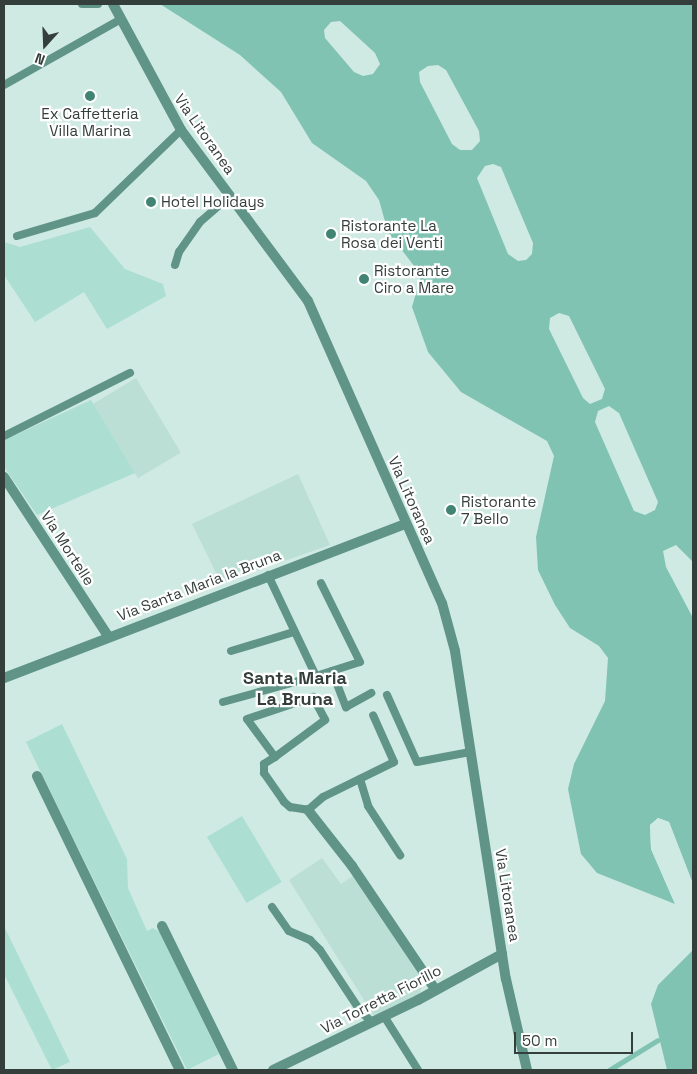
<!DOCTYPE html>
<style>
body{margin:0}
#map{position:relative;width:697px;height:1074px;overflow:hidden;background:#cfeae3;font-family:"Space Grotesk",sans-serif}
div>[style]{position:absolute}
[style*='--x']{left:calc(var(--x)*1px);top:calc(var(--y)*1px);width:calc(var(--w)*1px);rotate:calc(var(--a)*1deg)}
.built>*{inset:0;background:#bbdfd5;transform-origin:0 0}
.green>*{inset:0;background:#acdfd1;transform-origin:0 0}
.water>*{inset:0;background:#81c3b2}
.pier>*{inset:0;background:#cfeae3}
.stream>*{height:5px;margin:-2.5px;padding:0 2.5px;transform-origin:2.5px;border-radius:2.5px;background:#81c3b2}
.service>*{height:8px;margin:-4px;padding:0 4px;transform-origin:4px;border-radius:4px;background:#5f9486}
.minor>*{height:10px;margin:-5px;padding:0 5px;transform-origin:5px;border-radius:5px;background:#5f9486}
.tertiary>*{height:10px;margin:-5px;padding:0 5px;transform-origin:5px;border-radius:5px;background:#5f9486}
.dots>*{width:14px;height:14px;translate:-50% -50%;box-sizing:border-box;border:2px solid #fff;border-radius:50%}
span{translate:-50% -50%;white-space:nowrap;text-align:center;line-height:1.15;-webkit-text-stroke:4.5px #fff;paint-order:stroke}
.poi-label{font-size:15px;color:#343e3b}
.left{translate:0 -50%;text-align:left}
.street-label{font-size:15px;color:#343e3b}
.quarter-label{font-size:18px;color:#343e3b;font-weight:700}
.frame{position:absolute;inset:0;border:5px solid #343e3b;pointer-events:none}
.north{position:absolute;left:20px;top:20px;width:50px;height:50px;-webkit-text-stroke:4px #fff;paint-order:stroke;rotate:200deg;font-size:14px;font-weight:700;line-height:20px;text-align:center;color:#343e3b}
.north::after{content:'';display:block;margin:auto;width:18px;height:22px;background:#343e3b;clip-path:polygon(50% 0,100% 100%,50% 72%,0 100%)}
.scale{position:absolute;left:514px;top:1032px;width:119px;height:22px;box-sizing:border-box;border:2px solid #343e3b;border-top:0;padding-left:6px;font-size:15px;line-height:18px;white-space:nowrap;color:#343e3b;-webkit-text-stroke:4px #fff;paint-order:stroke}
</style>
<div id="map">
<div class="built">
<div style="left:136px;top:378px;width:87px;height:50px;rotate:59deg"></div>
<div style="clip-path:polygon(298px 474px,330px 545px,221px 583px,192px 524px)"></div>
<div style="clip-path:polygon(322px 858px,341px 884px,354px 875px,424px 981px,419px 995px,374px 1016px,289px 880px)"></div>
</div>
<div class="green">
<div style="clip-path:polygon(90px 227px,125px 269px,163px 284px,166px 296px,107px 329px,84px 292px,35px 322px,4px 275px,4px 242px,20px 247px)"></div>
<div style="clip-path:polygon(91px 400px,135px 473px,37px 515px,4px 467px,4px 440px)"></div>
<div style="clip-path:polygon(62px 724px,127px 859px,128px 888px,147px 931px,153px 928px,160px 932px,219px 1054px,187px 1070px,26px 742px)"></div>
<div style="left:242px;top:816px;width:77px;height:41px;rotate:59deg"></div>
<div style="clip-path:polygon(4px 926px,70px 1062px,52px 1070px,4px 974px)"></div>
</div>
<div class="water">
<div style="clip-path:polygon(160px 4px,693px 4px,693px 884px,669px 822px,658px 818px,650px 825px,651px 849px,675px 904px,597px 873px,581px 854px,568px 789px,574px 764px,605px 701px,608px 658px,599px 646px,570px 628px,555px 605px,538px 570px,536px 537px,554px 456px,547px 441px,461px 392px,428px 352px,412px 307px,421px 275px,388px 232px,379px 200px,366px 181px,312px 143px,281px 92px,240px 55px)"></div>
<div style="clip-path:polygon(693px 950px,693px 1070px,667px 1070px,651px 1004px,658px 985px)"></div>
</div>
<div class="pier">
<div style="clip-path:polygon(340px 21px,375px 53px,380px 64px,373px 74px,363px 76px,354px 72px,325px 38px,324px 30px,331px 22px)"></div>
<div style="clip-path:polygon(438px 65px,446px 70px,479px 131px,480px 141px,472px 150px,460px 150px,452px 144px,420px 82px,419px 72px,428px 66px)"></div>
<div style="clip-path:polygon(493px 164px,501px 167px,533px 243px,532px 254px,526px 260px,518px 261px,508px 254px,477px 178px,485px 166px)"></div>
<div style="clip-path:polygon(559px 313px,569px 316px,605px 389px,602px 399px,590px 404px,583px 398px,549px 329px,550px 318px)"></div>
<div style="clip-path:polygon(609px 406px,619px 413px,658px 502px,655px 510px,645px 515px,634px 511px,595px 422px,598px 411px)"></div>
<div style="clip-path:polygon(676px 545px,693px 562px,693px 618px,666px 567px,663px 551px)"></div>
<div style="clip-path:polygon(658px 818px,669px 822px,693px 884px,686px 874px,667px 824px,659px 821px,653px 826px,654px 848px,676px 906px,651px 849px,650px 825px)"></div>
</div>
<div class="stream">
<div style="--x:609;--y:1070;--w:57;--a:-31.5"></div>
</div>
<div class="service">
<div style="--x:82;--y:4;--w:16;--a:0"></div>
<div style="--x:4;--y:85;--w:134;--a:-29.4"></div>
<div style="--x:17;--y:236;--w:81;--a:-16.4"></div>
<div style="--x:95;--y:213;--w:120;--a:-44"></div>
<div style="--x:175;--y:265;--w:14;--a:-73"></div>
<div style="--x:179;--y:252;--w:37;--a:-55"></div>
<div style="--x:200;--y:222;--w:40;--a:-41"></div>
<div style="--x:4;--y:436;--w:141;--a:-26.6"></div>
<div style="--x:268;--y:575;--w:112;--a:64.6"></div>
<div style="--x:316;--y:676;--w:46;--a:-17.7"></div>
<div style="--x:360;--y:662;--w:88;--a:-116.3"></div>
<div style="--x:231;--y:651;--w:66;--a:-16.8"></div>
<div style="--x:332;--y:671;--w:39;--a:69"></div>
<div style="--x:346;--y:707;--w:29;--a:-29"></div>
<div style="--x:387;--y:695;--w:73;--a:65.9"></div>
<div style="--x:417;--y:762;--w:54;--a:-10.7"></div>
<div style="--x:223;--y:702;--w:97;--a:-15.6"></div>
<div style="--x:275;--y:757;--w:47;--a:-126.4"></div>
<div style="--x:247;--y:719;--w:70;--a:-18.4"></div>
<div style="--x:313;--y:697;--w:26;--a:62"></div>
<div style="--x:325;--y:720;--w:62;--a:143.5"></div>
<div style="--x:275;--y:757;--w:13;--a:148"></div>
<div style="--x:264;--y:764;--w:9;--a:90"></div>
<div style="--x:264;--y:773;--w:35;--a:55"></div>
<div style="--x:284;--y:802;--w:8;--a:40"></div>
<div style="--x:290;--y:807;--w:18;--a:9"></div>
<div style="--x:308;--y:810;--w:20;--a:-41"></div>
<div style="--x:323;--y:797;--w:79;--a:-26.2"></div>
<div style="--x:394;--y:762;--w:51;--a:-114.1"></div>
<div style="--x:360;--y:779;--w:28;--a:73"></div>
<div style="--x:368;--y:806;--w:59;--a:56.9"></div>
<div style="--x:272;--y:907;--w:29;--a:55"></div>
<div style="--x:289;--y:931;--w:23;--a:23"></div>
<div style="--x:310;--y:940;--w:14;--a:45"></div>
<div style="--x:320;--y:950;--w:74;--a:56.5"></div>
<div style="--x:361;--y:1012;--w:15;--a:42"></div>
<div style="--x:384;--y:1016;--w:64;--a:57.8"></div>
</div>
<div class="minor">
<div style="--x:4;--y:477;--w:190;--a:56.8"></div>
<div style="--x:4;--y:678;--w:430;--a:-21"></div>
<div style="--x:37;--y:776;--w:327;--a:64.1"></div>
<div style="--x:308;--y:810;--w:71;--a:51.8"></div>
<div style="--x:352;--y:866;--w:148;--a:56"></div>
<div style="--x:162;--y:926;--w:161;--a:63.8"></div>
<div style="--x:273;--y:1070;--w:161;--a:-25.8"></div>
<div style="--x:418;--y:1000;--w:96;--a:-28.7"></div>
</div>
<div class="tertiary">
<div style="--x:113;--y:4;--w:143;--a:61.6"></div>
<div style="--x:181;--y:130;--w:213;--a:53.4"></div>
<div style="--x:308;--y:301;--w:330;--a:66.1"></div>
<div style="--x:442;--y:603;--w:50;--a:74.8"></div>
<div style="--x:455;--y:651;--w:332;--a:81.2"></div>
<div style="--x:506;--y:979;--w:93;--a:77"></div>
</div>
<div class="dots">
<div style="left:90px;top:96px;background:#428474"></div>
<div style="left:151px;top:202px;background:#428474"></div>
<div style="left:331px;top:234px;background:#428474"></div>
<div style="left:364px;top:279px;background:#428474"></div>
<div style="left:451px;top:510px;background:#428474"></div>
</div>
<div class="poi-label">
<span style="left:90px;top:122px">Ex Caffetteria<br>Villa Marina</span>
<span class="left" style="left:161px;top:202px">Hotel Holidays</span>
<span class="left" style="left:341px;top:234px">Ristorante La<br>Rosa dei Venti</span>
<span class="left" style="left:374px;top:279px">Ristorante<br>Ciro a Mare</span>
<span class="left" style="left:461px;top:510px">Ristorante<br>7 Bello</span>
</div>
<div class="street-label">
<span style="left:205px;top:134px;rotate:55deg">Via Litoranea</span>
<span style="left:412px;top:500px;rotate:66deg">Via Litoranea</span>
<span style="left:68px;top:548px;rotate:57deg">Via Mortelle</span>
<span style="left:199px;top:585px;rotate:-21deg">Via Santa Maria la Bruna</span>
<span style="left:508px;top:895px;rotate:81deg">Via Litoranea</span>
<span style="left:381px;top:999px;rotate:-27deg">Via Torretta Fiorillo</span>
</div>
<div class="quarter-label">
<span style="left:295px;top:689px">Santa Maria<br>La Bruna</span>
</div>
<div class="frame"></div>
<div class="north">N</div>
<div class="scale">50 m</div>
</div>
